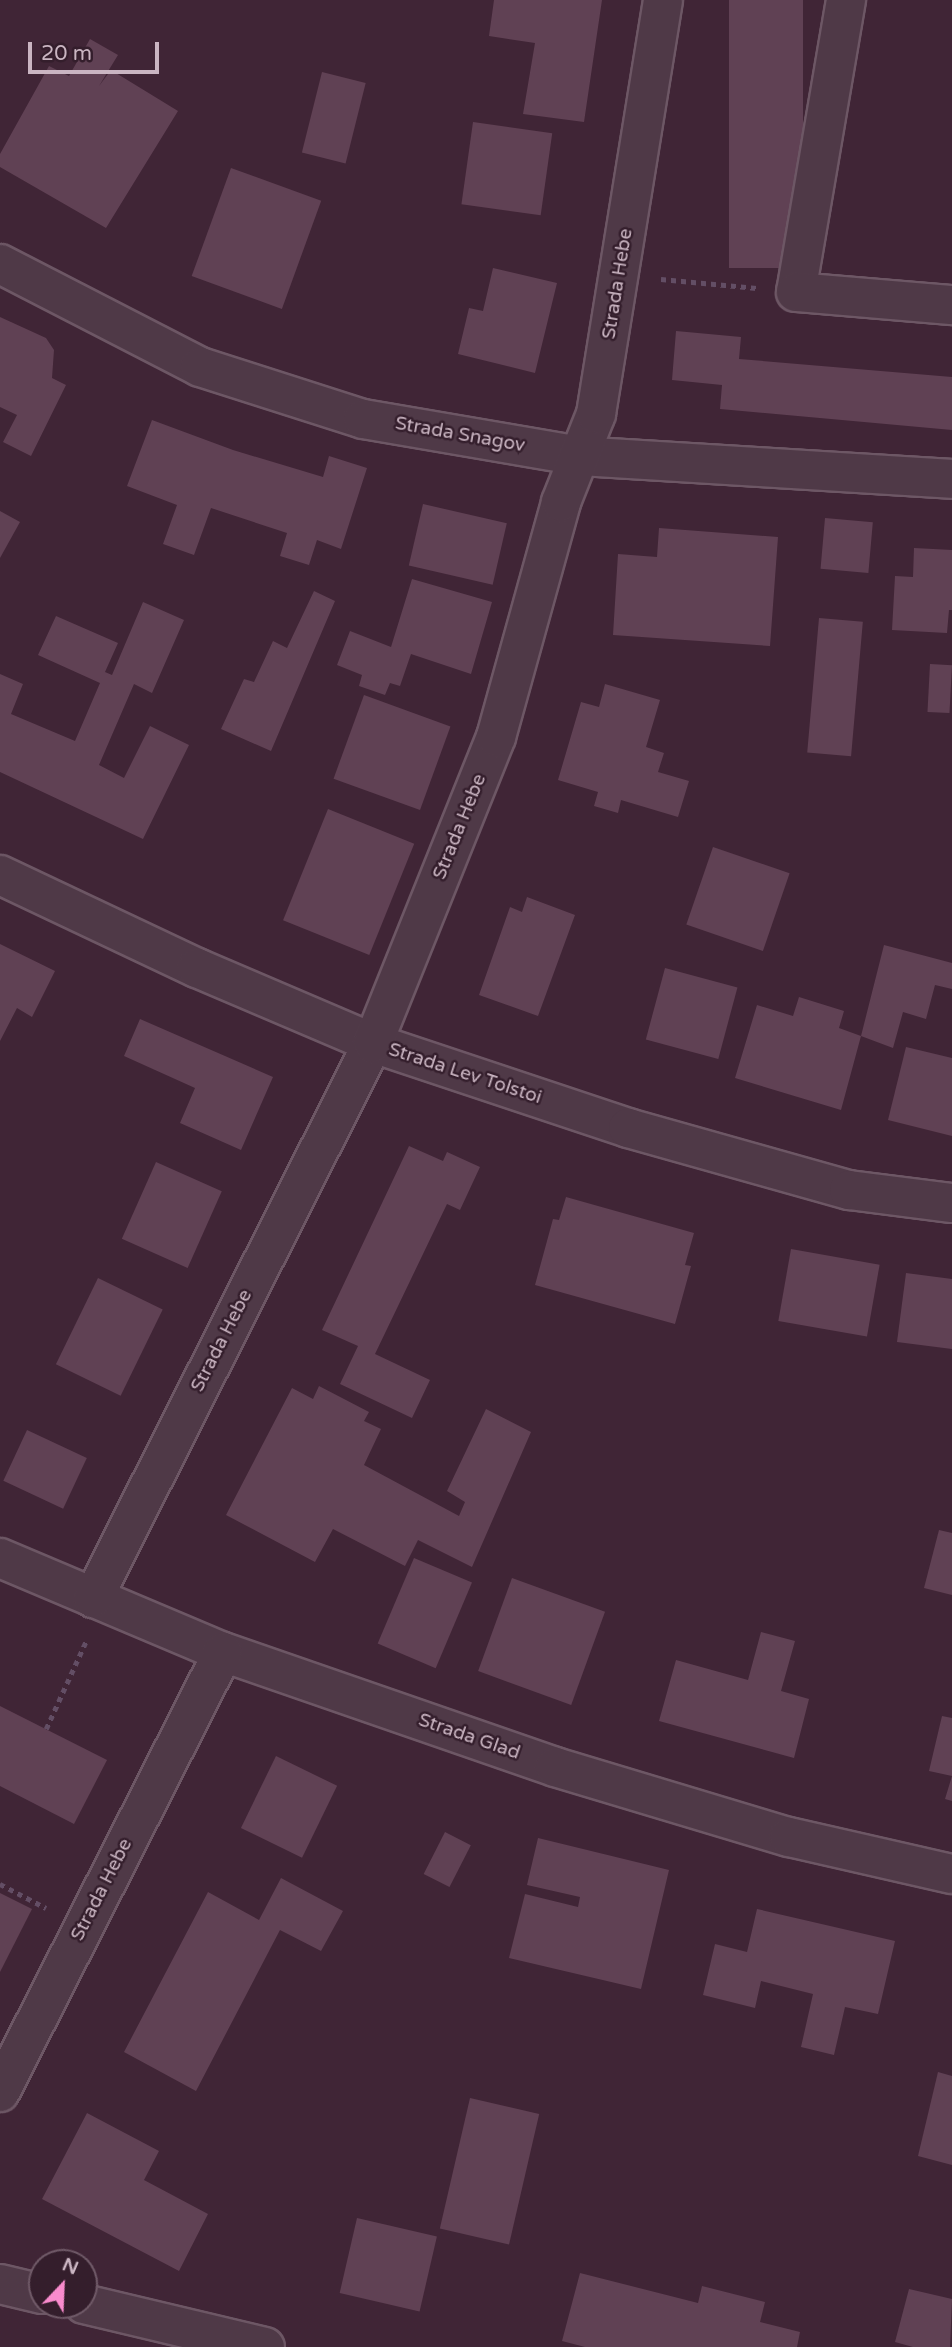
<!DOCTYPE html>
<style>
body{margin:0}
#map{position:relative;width:952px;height:2347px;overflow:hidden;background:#402536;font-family:"Varela Round",sans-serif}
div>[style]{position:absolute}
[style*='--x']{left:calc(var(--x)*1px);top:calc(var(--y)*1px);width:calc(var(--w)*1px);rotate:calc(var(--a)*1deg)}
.building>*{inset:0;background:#604154;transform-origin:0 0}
.path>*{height:4.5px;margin-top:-2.25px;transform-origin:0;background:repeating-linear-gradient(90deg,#634e65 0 5px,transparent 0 10px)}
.roads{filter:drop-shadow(2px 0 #6d5765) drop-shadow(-2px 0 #6d5765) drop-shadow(0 2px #6d5765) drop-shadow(0 -2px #6d5765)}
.minor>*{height:38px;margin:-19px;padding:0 19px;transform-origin:19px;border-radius:19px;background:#4f3947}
span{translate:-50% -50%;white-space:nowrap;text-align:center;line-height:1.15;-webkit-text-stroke:5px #341e2c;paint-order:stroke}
.street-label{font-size:19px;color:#cab5c2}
.north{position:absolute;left:28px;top:2249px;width:70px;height:70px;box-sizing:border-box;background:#341e2c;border:2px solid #705a68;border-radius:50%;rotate:23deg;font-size:19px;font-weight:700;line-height:28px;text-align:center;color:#cab5c2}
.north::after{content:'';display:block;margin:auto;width:24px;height:32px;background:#f98bcd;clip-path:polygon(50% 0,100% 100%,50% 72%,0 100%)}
.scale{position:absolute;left:28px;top:42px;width:131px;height:32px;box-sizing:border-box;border:4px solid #cab5c2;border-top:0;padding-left:9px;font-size:21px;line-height:24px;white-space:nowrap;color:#cab5c2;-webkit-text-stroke:5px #341e2c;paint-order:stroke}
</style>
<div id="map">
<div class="building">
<div style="clip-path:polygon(494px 0,602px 0,584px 122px,523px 114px,535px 43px,489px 36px)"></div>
<div style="left:729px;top:0;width:74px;height:268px"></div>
<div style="clip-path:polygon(90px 39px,118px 55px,99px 86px,111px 70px,178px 111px,106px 228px,0 167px,0 154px,49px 66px,69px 76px)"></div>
<div style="left:322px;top:72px;width:45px;height:83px;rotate:14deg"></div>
<div style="left:473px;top:122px;width:80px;height:83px;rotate:8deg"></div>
<div style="left:231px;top:168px;width:96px;height:115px;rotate:20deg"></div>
<div style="clip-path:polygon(493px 268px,557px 283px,535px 373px,458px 354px,469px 308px,483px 311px)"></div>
<div style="clip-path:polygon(0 317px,46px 338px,54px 350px,52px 378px,66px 385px,31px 456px,3px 442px,17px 415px,0 407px)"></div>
<div style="clip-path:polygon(676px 331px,741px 337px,739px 359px,952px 377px,952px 430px,720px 409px,722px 385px,672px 380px)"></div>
<div style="clip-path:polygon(152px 420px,233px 450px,323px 477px,329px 456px,367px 468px,341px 549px,317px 540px,309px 565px,280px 556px,287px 533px,211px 508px,194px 555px,163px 544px,177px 505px,127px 486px)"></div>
<div style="left:423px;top:504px;width:86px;height:63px;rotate:13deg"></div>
<div style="clip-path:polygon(0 511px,20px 522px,0 558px)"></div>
<div style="left:825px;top:518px;width:48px;height:51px;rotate:5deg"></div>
<div style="clip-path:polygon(659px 528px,778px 537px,770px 646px,613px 635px,618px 554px,657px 557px)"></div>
<div style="clip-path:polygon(914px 548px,952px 550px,952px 610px,949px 610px,947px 633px,892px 630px,895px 576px,913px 577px)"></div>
<div style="clip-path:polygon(412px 579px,492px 602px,471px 674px,411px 654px,400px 686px,390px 683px,385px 695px,359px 686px,362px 675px,337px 665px,350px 631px,391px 647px)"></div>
<div style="clip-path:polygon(314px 591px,335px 601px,271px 751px,221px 729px,244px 679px,254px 682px,273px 641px,287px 648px)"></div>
<div style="clip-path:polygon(143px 602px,184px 620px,152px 693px,134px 684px,99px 765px,124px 778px,150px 726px,189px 745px,143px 839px,0 772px,0 674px,23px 684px,11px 714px,75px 741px,100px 683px,38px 655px,56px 616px,118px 643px,105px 672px,112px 675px)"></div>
<div style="left:819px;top:618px;width:44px;height:135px;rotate:5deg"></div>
<div style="left:930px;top:664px;width:22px;height:48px;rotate:3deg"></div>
<div style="clip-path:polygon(605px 684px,660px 700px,646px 747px,664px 753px,658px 772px,689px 781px,678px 817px,621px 800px,618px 813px,594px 806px,598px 792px,558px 780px,581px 702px,599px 707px)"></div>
<div style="left:364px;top:695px;width:92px;height:89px;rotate:20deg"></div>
<div style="left:328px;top:809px;width:93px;height:120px;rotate:22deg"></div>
<div style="left:713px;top:847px;width:81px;height:82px;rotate:19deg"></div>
<div style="clip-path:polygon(527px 897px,575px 915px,538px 1016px,479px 995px,510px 907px,522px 912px)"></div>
<div style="clip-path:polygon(0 944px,55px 971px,32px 1017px,17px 1008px,0 1041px)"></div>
<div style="clip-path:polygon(884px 945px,952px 963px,952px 989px,935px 985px,926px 1019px,903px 1012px,893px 1048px,861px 1036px)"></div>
<div style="left:665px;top:968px;width:75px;height:74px;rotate:15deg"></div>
<div style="clip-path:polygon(799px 997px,844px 1011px,839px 1028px,861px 1036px,841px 1110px,735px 1078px,757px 1005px,793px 1016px)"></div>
<div style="clip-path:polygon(140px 1019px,273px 1077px,241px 1150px,180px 1123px,195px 1088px,124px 1056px)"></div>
<div style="clip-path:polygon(906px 1047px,952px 1058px,952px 1136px,888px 1120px)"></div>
<div style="clip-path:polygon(409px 1146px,443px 1161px,447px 1152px,480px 1167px,460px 1210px,447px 1204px,375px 1354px,430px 1380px,412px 1418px,340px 1384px,358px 1346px,322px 1330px)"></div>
<div style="left:156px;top:1162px;width:72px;height:84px;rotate:24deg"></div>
<div style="clip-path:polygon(566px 1197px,694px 1233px,685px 1265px,691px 1266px,675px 1324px,535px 1285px,553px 1219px,559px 1220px)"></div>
<div style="left:791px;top:1249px;width:90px;height:73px;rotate:10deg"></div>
<div style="clip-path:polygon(906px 1273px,952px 1279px,952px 1349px,897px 1342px)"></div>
<div style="left:98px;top:1278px;width:72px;height:96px;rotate:26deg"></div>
<div style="clip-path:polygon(319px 1386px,369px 1412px,364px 1421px,381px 1429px,364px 1465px,459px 1516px,465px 1502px,447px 1491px,486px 1409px,531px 1432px,472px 1567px,418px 1540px,405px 1566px,333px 1529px,315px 1562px,226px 1515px,292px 1388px,313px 1399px)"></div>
<div style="left:27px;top:1430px;width:66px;height:56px;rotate:25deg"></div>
<div style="clip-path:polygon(939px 1530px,952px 1533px,952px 1595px,924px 1588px)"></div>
<div style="left:414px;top:1558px;width:63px;height:93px;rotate:23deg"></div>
<div style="left:512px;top:1578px;width:99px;height:99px;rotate:20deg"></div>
<div style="clip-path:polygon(761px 1632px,795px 1641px,781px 1691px,809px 1699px,794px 1758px,659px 1721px,676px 1660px,748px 1680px)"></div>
<div style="clip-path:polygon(0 1706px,107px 1760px,74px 1824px,0 1786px)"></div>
<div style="clip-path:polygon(942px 1716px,952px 1718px,952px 1801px,945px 1799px,952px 1776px,929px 1771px)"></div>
<div style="left:276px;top:1756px;width:68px;height:80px;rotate:26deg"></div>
<div style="left:445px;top:1832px;width:29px;height:47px;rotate:27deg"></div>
<div style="clip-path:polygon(538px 1838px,669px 1870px,641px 1989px,509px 1958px,525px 1894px,578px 1907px,580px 1897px,527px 1885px)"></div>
<div style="clip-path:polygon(281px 1878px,343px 1911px,321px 1951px,280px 1930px,196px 2091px,124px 2052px,208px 1892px,259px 1920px)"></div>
<div style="clip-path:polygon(0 1893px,32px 1909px,0 1972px)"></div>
<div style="clip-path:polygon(757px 1909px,895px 1941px,878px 2014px,845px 2007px,834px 2055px,801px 2047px,813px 1994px,761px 1981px,755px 2008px,703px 1995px,715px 1944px,747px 1952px)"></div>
<div style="clip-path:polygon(938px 2072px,952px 2076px,952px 2165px,918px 2156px)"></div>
<div style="left:470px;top:2098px;width:71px;height:134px;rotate:13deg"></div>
<div style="clip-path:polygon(87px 2113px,159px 2151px,144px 2180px,208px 2214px,179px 2271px,42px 2199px)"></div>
<div style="left:357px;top:2218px;width:82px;height:77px;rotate:13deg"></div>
<div style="clip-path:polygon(580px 2273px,698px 2303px,702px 2286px,765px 2302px,760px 2322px,800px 2332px,797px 2347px,585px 2347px,562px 2341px)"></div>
<div style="clip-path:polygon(909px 2289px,952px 2299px,950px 2347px,913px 2347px,895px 2342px)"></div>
</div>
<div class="path">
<div style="--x:661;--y:279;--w:96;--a:5.4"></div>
<div style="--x:46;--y:1729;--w:99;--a:-65.5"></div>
<div style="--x:0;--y:1884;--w:52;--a:27.6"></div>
</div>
<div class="roads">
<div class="minor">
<div style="--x:846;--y:0;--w:296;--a:99.7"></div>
<div style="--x:796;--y:292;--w:157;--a:4.8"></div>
<div style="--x:0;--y:264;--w:225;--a:27.2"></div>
<div style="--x:200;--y:367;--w:171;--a:17.7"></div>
<div style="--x:363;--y:419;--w:219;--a:9.7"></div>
<div style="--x:579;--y:456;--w:374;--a:3.5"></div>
<div style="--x:0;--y:875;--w:218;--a:25.3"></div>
<div style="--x:197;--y:968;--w:191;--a:23.1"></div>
<div style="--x:373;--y:1043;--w:269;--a:18.4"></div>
<div style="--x:628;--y:1128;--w:230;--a:15.7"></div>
<div style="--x:849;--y:1190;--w:104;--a:7.2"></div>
<div style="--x:0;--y:1558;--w:242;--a:22.9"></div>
<div style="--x:223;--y:1652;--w:351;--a:19.1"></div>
<div style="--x:555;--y:1767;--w:244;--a:16.7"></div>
<div style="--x:789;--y:1837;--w:167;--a:12.8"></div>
<div style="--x:93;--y:1598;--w:622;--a:-63.23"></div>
<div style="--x:373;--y:1043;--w:330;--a:-68.1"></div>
<div style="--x:496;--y:737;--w:244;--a:-74.5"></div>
<div style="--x:561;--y:502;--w:95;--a:-68.3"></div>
<div style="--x:596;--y:414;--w:419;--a:-80.8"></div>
<div style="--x:0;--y:2092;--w:493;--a:-63.1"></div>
<div style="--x:0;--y:2284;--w:43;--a:13.4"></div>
<div style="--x:84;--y:2304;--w:186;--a:13.4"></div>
</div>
</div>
<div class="street-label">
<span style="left:618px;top:284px;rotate:-81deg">Strada Hebe</span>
<span style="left:460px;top:435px;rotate:10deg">Strada Snagov</span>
<span style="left:460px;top:827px;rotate:-68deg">Strada Hebe</span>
<span style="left:465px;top:1074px;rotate:18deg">Strada Lev Tolstoi</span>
<span style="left:222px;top:1341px;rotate:-63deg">Strada Hebe</span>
<span style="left:469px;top:1737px;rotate:19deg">Strada Glad</span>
<span style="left:102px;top:1890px;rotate:-63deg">Strada Hebe</span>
</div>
<div class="north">N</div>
<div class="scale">20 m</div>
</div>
